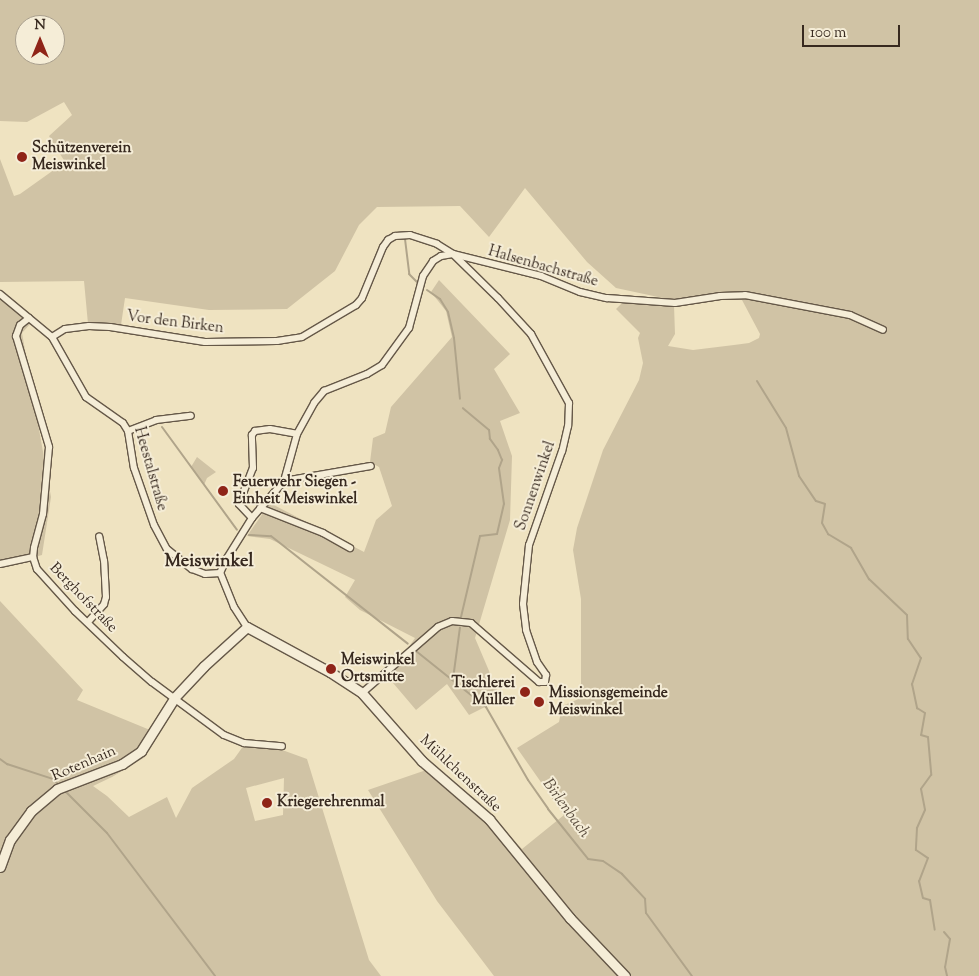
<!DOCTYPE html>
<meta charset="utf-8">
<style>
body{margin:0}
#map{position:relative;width:979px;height:976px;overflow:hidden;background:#efe3c1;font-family:"Sorts Mill Goudy",serif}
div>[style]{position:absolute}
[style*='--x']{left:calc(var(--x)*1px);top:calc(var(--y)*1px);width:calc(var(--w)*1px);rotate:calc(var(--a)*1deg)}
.green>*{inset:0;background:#d0c3a5}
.stream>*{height:2px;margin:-1px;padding:0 1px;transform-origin:1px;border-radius:1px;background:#b0a48a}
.roads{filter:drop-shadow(1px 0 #655848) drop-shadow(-1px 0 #655848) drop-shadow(0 1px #655848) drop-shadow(0 -1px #655848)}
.street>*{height:6px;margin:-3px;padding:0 3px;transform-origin:3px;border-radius:3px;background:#f5edd7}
.secondary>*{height:9px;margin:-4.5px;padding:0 4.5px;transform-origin:4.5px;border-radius:4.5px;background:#f5edd7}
.dots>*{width:14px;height:14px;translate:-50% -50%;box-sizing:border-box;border:2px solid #f5edd7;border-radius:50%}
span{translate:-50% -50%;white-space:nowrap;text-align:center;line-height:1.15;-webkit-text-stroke:4px #f5edd7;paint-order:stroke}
.poi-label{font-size:15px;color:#37291f;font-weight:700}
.left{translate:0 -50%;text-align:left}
.right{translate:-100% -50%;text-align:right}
.street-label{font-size:15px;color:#37291f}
.water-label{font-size:16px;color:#5b4e3f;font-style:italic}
.quarter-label{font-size:18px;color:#37291f;font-weight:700}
.north{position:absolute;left:15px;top:15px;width:50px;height:50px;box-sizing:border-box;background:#f5edd7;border:1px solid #a99f8d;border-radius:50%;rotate:0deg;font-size:14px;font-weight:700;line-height:20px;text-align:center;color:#37291f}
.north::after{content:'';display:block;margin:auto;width:18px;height:22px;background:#8f2418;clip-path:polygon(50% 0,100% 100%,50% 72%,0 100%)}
.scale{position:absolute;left:802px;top:25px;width:98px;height:22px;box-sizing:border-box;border:2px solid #37291f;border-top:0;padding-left:6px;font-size:15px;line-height:18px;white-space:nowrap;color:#37291f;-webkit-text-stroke:4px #f5edd7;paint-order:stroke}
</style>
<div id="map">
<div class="green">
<div style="clip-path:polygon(evenodd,0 0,979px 0,979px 976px,494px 976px,437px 901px,368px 790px,435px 767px,479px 802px,522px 849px,564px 815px,517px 748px,559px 722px,562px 706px,581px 698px,581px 599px,573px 550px,577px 528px,603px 450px,639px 380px,643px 363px,638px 338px,640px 333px,616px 309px,622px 303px,674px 305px,675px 334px,668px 346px,693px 350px,734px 345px,749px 343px,759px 338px,760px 334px,742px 300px,736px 297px,691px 304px,616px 288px,587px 262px,525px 188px,489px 237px,460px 206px,377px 207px,359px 225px,335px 271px,287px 309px,209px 310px,125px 298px,121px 325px,88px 324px,84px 281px,0 282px,0 159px,14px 196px,20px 194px,65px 162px,49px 136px,72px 115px,64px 102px,27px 122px,0 121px,0 0,25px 25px,55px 25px,55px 55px,25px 55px,25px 25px)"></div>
<div style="clip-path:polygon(439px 280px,510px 354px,494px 369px,520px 413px,500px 421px,512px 456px,510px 520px,475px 638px,501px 699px,469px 715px,447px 684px,416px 710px,388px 677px,415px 638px,360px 610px,345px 597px,355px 580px,270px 539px,247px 536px,270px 503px,364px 552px,376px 520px,392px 506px,379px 467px,370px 462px,373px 438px,385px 433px,391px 407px,452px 337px,446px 311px,431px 292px)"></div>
<div style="clip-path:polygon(0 292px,31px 323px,22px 333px,51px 497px,42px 555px,0 566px)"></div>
<div style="clip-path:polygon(197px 457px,216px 472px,207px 478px,204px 485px,191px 467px)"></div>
<div style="clip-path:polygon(evenodd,0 601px,83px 690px,77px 700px,150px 730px,145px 757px,112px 777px,93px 786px,107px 796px,129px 817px,167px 797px,176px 818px,192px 788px,234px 759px,244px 745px,285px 751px,307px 759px,369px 960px,381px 976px,0 976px,0 601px,284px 778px,283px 815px,255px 821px,246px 788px,284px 778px)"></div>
</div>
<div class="stream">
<div style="--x:405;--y:239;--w:35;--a:83"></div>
<div style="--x:409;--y:274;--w:13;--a:45"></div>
<div style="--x:427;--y:290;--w:16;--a:35"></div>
<div style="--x:440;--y:299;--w:15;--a:58"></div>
<div style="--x:448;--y:312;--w:27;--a:77"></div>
<div style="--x:454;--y:338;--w:61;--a:84.4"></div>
<div style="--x:757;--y:381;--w:55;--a:58.3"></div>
<div style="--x:786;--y:428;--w:50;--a:74.8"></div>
<div style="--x:799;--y:476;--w:30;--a:56"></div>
<div style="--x:816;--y:501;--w:9;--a:18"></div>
<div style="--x:825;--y:504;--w:19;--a:99"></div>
<div style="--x:822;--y:523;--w:13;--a:61"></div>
<div style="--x:828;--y:534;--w:27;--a:31"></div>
<div style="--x:851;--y:548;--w:36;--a:60"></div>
<div style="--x:869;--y:579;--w:52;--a:43.5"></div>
<div style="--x:907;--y:615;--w:24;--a:88"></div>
<div style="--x:908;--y:639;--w:23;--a:56"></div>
<div style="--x:921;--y:658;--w:28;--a:109"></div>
<div style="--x:912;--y:684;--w:25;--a:78"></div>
<div style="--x:917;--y:708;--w:9;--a:32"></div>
<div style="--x:925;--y:713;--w:22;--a:100"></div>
<div style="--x:921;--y:735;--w:7;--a:16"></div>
<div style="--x:928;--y:737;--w:38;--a:85"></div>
<div style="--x:931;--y:775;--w:17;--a:126"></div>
<div style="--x:921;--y:789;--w:21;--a:79"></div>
<div style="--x:925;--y:810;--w:20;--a:114"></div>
<div style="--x:917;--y:828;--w:22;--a:93"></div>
<div style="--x:916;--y:850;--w:14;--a:34"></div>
<div style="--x:928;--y:858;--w:25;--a:111"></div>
<div style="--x:919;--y:881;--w:17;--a:77"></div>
<div style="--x:923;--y:898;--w:7;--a:16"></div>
<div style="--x:930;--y:900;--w:30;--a:81"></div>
<div style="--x:162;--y:427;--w:127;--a:53.9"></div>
<div style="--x:249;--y:535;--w:22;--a:3"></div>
<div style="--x:271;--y:536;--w:174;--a:38.2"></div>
<div style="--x:461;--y:617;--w:83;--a:-76.8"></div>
<div style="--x:480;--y:536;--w:17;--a:-7"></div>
<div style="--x:497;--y:534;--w:31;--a:-77"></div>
<div style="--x:504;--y:504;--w:36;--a:-98"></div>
<div style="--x:499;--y:468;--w:9;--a:-69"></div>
<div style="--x:502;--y:460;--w:11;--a:-112"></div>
<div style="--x:498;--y:450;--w:14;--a:-126"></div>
<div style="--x:490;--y:439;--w:9;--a:-96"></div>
<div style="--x:489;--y:430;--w:34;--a:-140"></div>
<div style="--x:416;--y:651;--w:90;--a:38.7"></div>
<div style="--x:486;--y:707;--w:84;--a:60.1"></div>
<div style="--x:528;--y:780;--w:35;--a:55"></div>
<div style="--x:548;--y:809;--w:64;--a:51.3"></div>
<div style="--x:588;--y:859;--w:15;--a:8"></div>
<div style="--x:603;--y:861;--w:23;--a:34"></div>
<div style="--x:622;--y:874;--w:34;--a:47"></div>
<div style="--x:645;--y:899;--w:14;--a:86"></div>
<div style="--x:646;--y:913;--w:78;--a:53.9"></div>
<div style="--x:453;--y:679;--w:52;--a:-82.3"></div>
<div style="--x:0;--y:759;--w:9;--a:36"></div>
<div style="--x:7;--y:764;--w:48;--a:18.1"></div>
<div style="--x:53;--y:779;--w:6;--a:45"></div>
<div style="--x:66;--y:792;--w:58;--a:45"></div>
<div style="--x:107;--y:833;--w:179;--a:52.9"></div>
<div style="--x:944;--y:932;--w:9;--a:49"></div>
<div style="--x:950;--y:939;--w:28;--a:100"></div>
<div style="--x:945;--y:967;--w:9;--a:77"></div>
</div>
<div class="roads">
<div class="street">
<div style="--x:0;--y:294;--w:67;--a:39.6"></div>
<div style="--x:52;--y:337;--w:69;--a:60.5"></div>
<div style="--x:86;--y:397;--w:45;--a:35.1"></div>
<div style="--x:123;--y:423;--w:9;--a:58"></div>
<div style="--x:128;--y:431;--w:37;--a:81"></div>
<div style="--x:134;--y:468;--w:60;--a:70.7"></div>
<div style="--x:154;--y:525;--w:27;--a:62"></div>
<div style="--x:167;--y:549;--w:32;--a:39"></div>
<div style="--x:192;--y:569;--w:14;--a:21"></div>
<div style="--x:205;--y:574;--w:15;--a:-4"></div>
<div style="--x:29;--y:318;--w:11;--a:142"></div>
<div style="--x:20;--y:325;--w:12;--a:110"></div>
<div style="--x:16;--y:336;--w:116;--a:73.4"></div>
<div style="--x:49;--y:447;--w:67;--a:95.1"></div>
<div style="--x:43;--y:514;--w:35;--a:105"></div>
<div style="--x:34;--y:548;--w:9;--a:96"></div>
<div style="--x:33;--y:557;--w:13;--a:72"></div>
<div style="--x:37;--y:569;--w:57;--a:47.9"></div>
<div style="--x:75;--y:611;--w:66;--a:43.8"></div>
<div style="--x:123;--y:657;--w:38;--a:41"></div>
<div style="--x:152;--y:682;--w:89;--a:36.4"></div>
<div style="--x:224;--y:735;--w:22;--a:22"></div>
<div style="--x:244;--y:743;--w:38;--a:5"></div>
<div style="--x:52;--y:337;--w:15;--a:-32"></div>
<div style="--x:65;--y:329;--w:24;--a:-7"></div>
<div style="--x:89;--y:326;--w:21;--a:3"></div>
<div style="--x:110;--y:327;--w:96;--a:9"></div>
<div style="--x:205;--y:342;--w:72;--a:-0.8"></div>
<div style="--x:277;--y:341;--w:25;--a:-9"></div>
<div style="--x:302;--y:337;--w:63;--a:-30.7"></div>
<div style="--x:356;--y:305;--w:9;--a:-49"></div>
<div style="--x:362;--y:298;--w:55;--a:-67.6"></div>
<div style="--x:383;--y:247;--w:9;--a:-54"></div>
<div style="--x:388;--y:240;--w:8;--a:-30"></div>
<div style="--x:395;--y:236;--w:15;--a:-4"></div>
<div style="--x:410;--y:235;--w:28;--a:18"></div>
<div style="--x:437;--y:244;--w:19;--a:32"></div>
<div style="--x:453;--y:254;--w:63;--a:44.4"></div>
<div style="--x:498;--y:298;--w:49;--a:47.5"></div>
<div style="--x:531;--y:334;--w:79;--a:61.2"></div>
<div style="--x:569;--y:403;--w:23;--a:92"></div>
<div style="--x:568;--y:426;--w:26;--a:103"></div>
<div style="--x:562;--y:451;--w:100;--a:109.3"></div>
<div style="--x:529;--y:545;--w:59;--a:95.8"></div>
<div style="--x:523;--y:604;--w:26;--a:83"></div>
<div style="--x:526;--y:630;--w:34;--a:71"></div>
<div style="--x:537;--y:662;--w:16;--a:55"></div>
<div style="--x:546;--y:675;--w:7;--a:98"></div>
<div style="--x:545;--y:682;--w:6;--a:180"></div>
<div style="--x:539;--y:682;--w:90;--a:-139.1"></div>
<div style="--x:471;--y:623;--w:19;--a:-174"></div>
<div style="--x:452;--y:621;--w:15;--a:157"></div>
<div style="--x:438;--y:627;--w:101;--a:139"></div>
<div style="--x:128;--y:431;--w:30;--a:-21"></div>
<div style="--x:156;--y:420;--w:35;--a:-7"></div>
<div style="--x:284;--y:481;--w:88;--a:-9.8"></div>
<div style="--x:260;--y:508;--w:68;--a:21.6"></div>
<div style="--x:323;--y:533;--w:31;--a:29"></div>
<div style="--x:252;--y:518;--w:19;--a:-133"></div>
<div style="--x:239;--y:504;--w:39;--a:-69"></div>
<div style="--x:253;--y:468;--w:33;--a:-92"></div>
<div style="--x:252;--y:435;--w:5;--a:-53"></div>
<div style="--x:255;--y:431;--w:15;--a:-8"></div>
<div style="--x:270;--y:429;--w:27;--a:10"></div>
<div style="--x:0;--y:564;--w:34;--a:-12"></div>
<div style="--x:88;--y:622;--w:24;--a:-48"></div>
<div style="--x:104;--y:604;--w:7;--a:-74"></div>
<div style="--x:106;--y:597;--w:36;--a:-93"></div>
<div style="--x:104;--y:561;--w:25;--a:-101"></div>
<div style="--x:247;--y:627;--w:24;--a:-123"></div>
<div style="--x:234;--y:607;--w:37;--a:-112"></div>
<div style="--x:220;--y:573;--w:17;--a:-65"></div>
<div style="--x:227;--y:558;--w:47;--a:-58"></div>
<div style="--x:252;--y:518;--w:49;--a:-49.1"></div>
<div style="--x:284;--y:481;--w:49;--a:-74.5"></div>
<div style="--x:297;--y:434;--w:35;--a:-61"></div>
<div style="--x:314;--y:403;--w:16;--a:-50"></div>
<div style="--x:324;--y:391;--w:46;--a:-21.6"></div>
<div style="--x:367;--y:374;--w:17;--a:-31"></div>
<div style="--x:382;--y:365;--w:46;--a:-53.9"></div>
<div style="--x:409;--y:328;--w:54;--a:-74.9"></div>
<div style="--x:423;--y:276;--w:18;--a:-56"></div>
<div style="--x:433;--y:261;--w:9;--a:-32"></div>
<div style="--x:441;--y:256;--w:12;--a:-9"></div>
<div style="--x:453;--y:254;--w:91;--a:14"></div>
<div style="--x:541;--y:276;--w:42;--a:22.3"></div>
<div style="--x:580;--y:292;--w:28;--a:13"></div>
<div style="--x:607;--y:298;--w:68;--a:4.2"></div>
<div style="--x:675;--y:303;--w:46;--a:-8.8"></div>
<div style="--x:720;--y:296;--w:25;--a:-2"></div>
<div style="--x:745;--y:295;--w:107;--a:10.8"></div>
<div style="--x:850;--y:315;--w:36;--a:24"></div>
</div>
<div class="secondary">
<div style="--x:0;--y:867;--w:29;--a:-70"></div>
<div style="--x:10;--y:840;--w:36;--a:-54"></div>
<div style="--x:31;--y:811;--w:34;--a:-40"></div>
<div style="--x:57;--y:789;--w:70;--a:-21"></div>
<div style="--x:122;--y:764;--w:23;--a:-34"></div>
<div style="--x:141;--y:751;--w:64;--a:-57.8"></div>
<div style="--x:175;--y:697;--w:42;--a:-46.9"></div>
<div style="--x:204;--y:666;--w:58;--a:-42.2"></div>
<div style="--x:247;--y:627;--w:94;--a:28.5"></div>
<div style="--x:330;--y:672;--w:38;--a:33"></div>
<div style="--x:362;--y:693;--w:91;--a:48.6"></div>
<div style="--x:422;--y:761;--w:89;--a:40.9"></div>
<div style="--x:489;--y:819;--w:128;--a:50.7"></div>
<div style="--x:570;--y:918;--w:80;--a:46.5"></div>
</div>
</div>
<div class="dots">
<div style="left:22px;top:157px;background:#8f2418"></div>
<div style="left:223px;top:491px;background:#8f2418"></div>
<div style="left:331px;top:669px;background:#8f2418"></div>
<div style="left:525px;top:692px;background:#8f2418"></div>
<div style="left:539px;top:702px;background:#8f2418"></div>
<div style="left:267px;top:803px;background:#8f2418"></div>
</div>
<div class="poi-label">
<span class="left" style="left:32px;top:157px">Schützenverein<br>Meiswinkel</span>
<span class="left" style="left:233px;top:491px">Feuerwehr Siegen -<br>Einheit Meiswinkel</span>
<span class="left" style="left:341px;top:669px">Meiswinkel<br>Ortsmitte</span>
<span class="right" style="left:515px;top:692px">Tischlerei<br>Müller</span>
<span class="left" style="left:549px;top:702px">Missionsgemeinde<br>Meiswinkel</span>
<span class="left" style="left:277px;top:803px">Kriegerehrenmal</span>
</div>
<div class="street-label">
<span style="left:543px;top:267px;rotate:16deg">Halsenbachstraße</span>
<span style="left:175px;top:323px;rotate:7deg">Vor den Birken</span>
<span style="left:150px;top:469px;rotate:74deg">Heestalstraße</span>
<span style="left:536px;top:486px;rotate:-71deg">Sonnenwinkel</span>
<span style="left:83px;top:598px;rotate:46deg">Berghofstraße</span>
<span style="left:84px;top:764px;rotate:-23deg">Rotenhain</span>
<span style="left:460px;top:774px;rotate:43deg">Mühlchenstraße</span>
</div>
<div class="water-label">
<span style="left:565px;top:809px;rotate:54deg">Birlenbach</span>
</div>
<div class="quarter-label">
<span style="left:209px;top:562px">Meiswinkel</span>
</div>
<div class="north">N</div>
<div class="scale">100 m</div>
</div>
